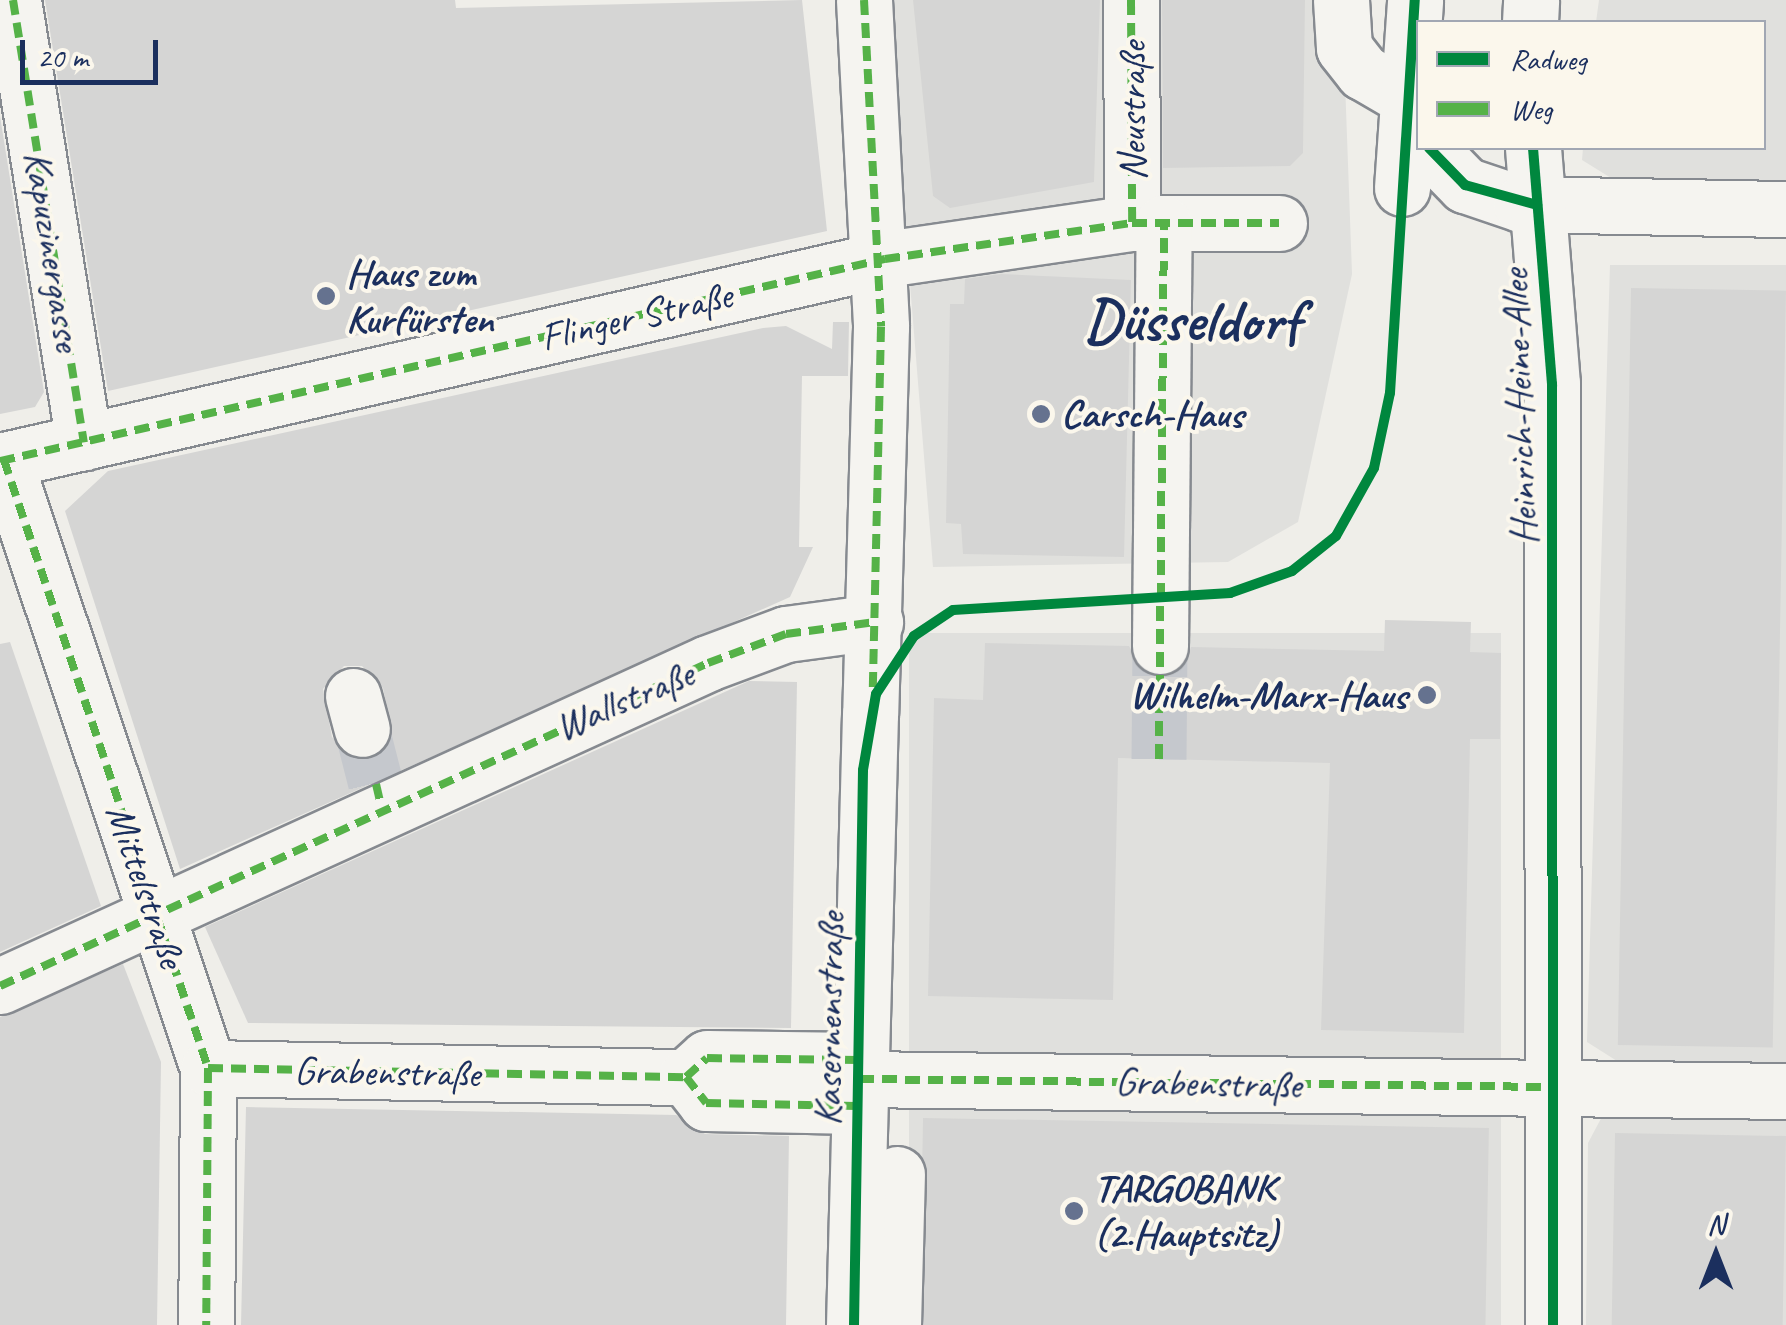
<!DOCTYPE html>
<meta charset="utf-8">
<style>
body{margin:0}
#map{position:relative;width:1786px;height:1325px;overflow:hidden;background:#efeee9;font-family:Caveat,sans-serif}
div>[style]{position:absolute}
[style*='--x']{left:calc(var(--x)*1px);top:calc(var(--y)*1px);width:calc(var(--w)*1px);rotate:calc(var(--a)*1deg)}
.built>*{inset:0;background:#e0e0dd;transform-origin:0 0}
.building>*{inset:0;background:#d5d5d4;transform-origin:0 0}
.minor-tunnel>*{height:55px;margin-top:-27.5px;transform-origin:0;background:repeating-linear-gradient(90deg,#c5c8cd 0 55px,transparent 0 83px)}
.roads{filter:drop-shadow(2px 0 #868a90) drop-shadow(-2px 0 #868a90) drop-shadow(0 2px #868a90) drop-shadow(0 -2px #868a90)}
.minor>*{height:55px;margin:-27.5px;padding:0 27.5px;transform-origin:27.5px;border-radius:27.5px;background:#f5f4f0}
.major>*{height:55px;margin:-27.5px;padding:0 27.5px;transform-origin:27.5px;border-radius:27.5px;background:#f5f4f0}
.quiet>*{height:8px;margin-top:-4px;transform-origin:0;background:repeating-linear-gradient(90deg,#55b248 0 15px,transparent 0 23px)}
.cycleway>*{height:10px;margin:-5px;padding:0 5px;transform-origin:5px;border-radius:5px;background:#00873e}
.dots>*{width:28px;height:28px;translate:-50% -50%;box-sizing:border-box;border:5px solid #fbf7ec;border-radius:50%}
span{translate:-50% -50%;white-space:nowrap;text-align:center;line-height:1.15;-webkit-text-stroke:8px #fbf7ec;paint-order:stroke}
.street-label{font-size:40px;color:#1b2f5e}
.poi-label{font-size:40px;color:#1b2f5e;font-weight:700}
.left{translate:0 -50%;text-align:left}
.right{translate:-100% -50%;text-align:right}
.town-label{font-size:60px;color:#1b2f5e;font-weight:700}
.legend{position:absolute;left:1416px;top:20px;width:350px;height:130px;box-sizing:border-box;background:#fbf7ec;border:2px solid #a1a7b3;margin:0;padding:12px 18px;list-style:none;font-size:30px;color:#1b2f5e}
.legend li{display:flex;align-items:center;gap:20px;height:50px}
.legend b{width:50px;border:2px solid #a1a7b3}
.north{position:absolute;left:1666px;top:1205px;width:100px;height:100px;-webkit-text-stroke:8px #fbf7ec;paint-order:stroke;rotate:0deg;font-size:28px;font-weight:700;line-height:40px;text-align:center;color:#1b2f5e}
.north::after{content:'';display:block;margin:auto;width:35px;height:45px;background:#1b2f5e;clip-path:polygon(50% 0,100% 100%,50% 72%,0 100%)}
.scale{position:absolute;left:20px;top:40px;width:138px;height:45px;box-sizing:border-box;border:5px solid #1b2f5e;border-top:0;padding-left:12px;font-size:30px;line-height:35px;white-space:nowrap;color:#1b2f5e;-webkit-text-stroke:8px #fbf7ec;paint-order:stroke}
</style>
<div id="map">
<div class="built">
<div style="clip-path:polygon(887px 0,1342px 0,1352px 274px,1298px 522px,1228px 562px,933px 567px)"></div>
<div style="clip-path:polygon(1599px 0,1786px 0,1786px 196px,1645px 199px,1582px 160px,1583px 148px,1764px 148px,1764px 22px,1596px 22px)"></div>
<div style="clip-path:polygon(1610px 265px,1786px 265px,1786px 1065px,1617px 1061px,1587px 1042px)"></div>
<div style="left:909px;top:633px;width:592px;height:692px"></div>
<div style="clip-path:polygon(1605px 1111px,1786px 1111px,1786px 1325px,1586px 1325px,1588px 1143px)"></div>
</div>
<div class="building">
<div style="clip-path:polygon(45px 0,455px 0,456px 8px,802px 0,827px 231px,108px 391px)"></div>
<div style="clip-path:polygon(913px 0,1100px 0,1094px 182px,950px 208px,933px 196px)"></div>
<div style="clip-path:polygon(1162px 0,1305px 0,1303px 153px,1290px 166px,1163px 168px)"></div>
<div style="clip-path:polygon(0 116px,44px 392px,35px 407px,0 414px)"></div>
<div style="clip-path:polygon(1001px 274px,1131px 280px,1124px 557px,963px 554px,961px 524px,946px 523px,950px 304px,964px 304px,965px 279px)"></div>
<div style="left:1631px;top:288px;width:155px;height:757px;rotate:1deg"></div>
<div style="clip-path:polygon(evenodd,833px 322px,849px 322px,848px 376px,802px 376px,799px 547px,813px 547px,790px 597px,180px 869px,65px 511px,108px 471px,763px 328px,786px 326px,832px 349px,833px 322px,344px 666px,362px 666px,383px 688px,392px 736px,371px 759px,353px 759px,332px 737px,323px 689px,344px 666px)"></div>
<div style="clip-path:polygon(1385px 620px,1471px 622px,1470px 652px,1501px 653px,1500px 739px,1470px 739px,1464px 1033px,1321px 1030px,1330px 763px,1118px 758px,1113px 1000px,928px 996px,934px 698px,983px 700px,985px 643px,1129px 646px,1143px 672px,1161px 677px,1186px 663px,1191px 647px,1384px 651px)"></div>
<div style="clip-path:polygon(10px 642px,101px 906px,0 952px,0 644px)"></div>
<div style="clip-path:polygon(749px 681px,797px 682px,791px 1028px,248px 1023px,205px 927px)"></div>
<div style="clip-path:polygon(123px 964px,161px 1062px,157px 1325px,0 1325px,0 1017px)"></div>
<div style="clip-path:polygon(246px 1107px,676px 1115px,705px 1134px,789px 1136px,786px 1325px,241px 1325px)"></div>
<div style="left:923px;top:1118px;width:566px;height:207px;rotate:1deg"></div>
<div style="left:1615px;top:1133px;width:171px;height:192px;rotate:1deg"></div>
</div>
<div class="minor-tunnel">
<div style="--x:362;--y:729;--w:57;--a:75.7"></div>
<div style="--x:1159;--y:759;--w:113;--a:-89.5"></div>
</div>
<div class="roads">
<div class="minor">
<div style="--x:13;--y:0;--w:448;--a:80.9"></div>
<div style="--x:864;--y:0;--w:327;--a:87"></div>
<div style="--x:881;--y:327;--w:387;--a:91.6"></div>
<div style="--x:1131;--y:0;--w:223;--a:89.7"></div>
<div style="--x:1341;--y:0;--w:48;--a:86.4"></div>
<div style="--x:1344;--y:48;--w:31;--a:52"></div>
<div style="--x:1363;--y:72;--w:58;--a:30.1"></div>
<div style="--x:1413;--y:101;--w:25;--a:79"></div>
<div style="--x:1429;--y:148;--w:52;--a:45.8"></div>
<div style="--x:1465;--y:185;--w:59;--a:18.7"></div>
<div style="--x:1521;--y:204;--w:265;--a:1.1"></div>
<div style="--x:4;--y:460;--w:641;--a:71.45"></div>
<div style="--x:208;--y:1068;--w:257;--a:90.4"></div>
<div style="--x:0;--y:461;--w:908;--a:-12.86"></div>
<div style="--x:885;--y:259;--w:250;--a:-8.3"></div>
<div style="--x:1132;--y:223;--w:147;--a:0"></div>
<div style="--x:1160;--y:646;--w:423;--a:-89.5"></div>
<div style="--x:353;--y:696;--w:34;--a:75"></div>
<div style="--x:0;--y:986;--w:778;--a:-24.52"></div>
<div style="--x:708;--y:663;--w:83;--a:-20.4"></div>
<div style="--x:786;--y:634;--w:90;--a:-7.7"></div>
<div style="--x:208;--y:1068;--w:478;--a:1.1"></div>
<div style="--x:686;--y:1077;--w:28;--a:-42"></div>
<div style="--x:707;--y:1058;--w:152;--a:0.8"></div>
<div style="--x:686;--y:1077;--w:33;--a:52"></div>
<div style="--x:706;--y:1103;--w:151;--a:1.1"></div>
<div style="--x:859;--y:1079;--w:927;--a:0.74"></div>
<div style="--x:893;--y:1325;--w:151;--a:-88.5"></div>
</div>
<div class="major">
<div style="--x:1530;--y:22;--w:22;--a:-87"></div>
<div style="--x:1533;--y:148;--w:237;--a:85.4"></div>
<div style="--x:1552;--y:384;--w:941;--a:89.94"></div>
<div style="--x:1402;--y:188;--w:188;--a:-86"></div>
<div style="--x:854;--y:1325;--w:611;--a:-88.5"></div>
</div>
</div>
<div class="quiet">
<div style="--x:13;--y:0;--w:448;--a:80.9"></div>
<div style="--x:864;--y:0;--w:327;--a:87"></div>
<div style="--x:881;--y:327;--w:362;--a:91.3"></div>
<div style="--x:1131;--y:0;--w:223;--a:89.7"></div>
<div style="--x:4;--y:460;--w:641;--a:71.45"></div>
<div style="--x:208;--y:1068;--w:257;--a:90.4"></div>
<div style="--x:0;--y:461;--w:908;--a:-12.86"></div>
<div style="--x:885;--y:259;--w:250;--a:-8.3"></div>
<div style="--x:1132;--y:223;--w:147;--a:0"></div>
<div style="--x:1159;--y:759;--w:536;--a:-89.47"></div>
<div style="--x:376;--y:784;--w:22;--a:77"></div>
<div style="--x:0;--y:986;--w:778;--a:-24.52"></div>
<div style="--x:708;--y:663;--w:83;--a:-20.4"></div>
<div style="--x:786;--y:634;--w:90;--a:-7.7"></div>
<div style="--x:208;--y:1068;--w:478;--a:1.1"></div>
<div style="--x:686;--y:1077;--w:28;--a:-42"></div>
<div style="--x:707;--y:1058;--w:152;--a:0.8"></div>
<div style="--x:686;--y:1077;--w:33;--a:52"></div>
<div style="--x:706;--y:1103;--w:151;--a:1.1"></div>
<div style="--x:859;--y:1079;--w:699;--a:0.66"></div>
</div>
<div class="cycleway">
<div style="--x:1429;--y:148;--w:52;--a:45.8"></div>
<div style="--x:1465;--y:185;--w:75;--a:15.5"></div>
<div style="--x:1533;--y:148;--w:237;--a:85.4"></div>
<div style="--x:1552;--y:384;--w:941;--a:89.94"></div>
<div style="--x:854;--y:1325;--w:555;--a:-89.07"></div>
<div style="--x:863;--y:770;--w:77;--a:-80.3"></div>
<div style="--x:876;--y:694;--w:69;--a:-56.8"></div>
<div style="--x:914;--y:636;--w:47;--a:-33.7"></div>
<div style="--x:953;--y:610;--w:278;--a:-3.5"></div>
<div style="--x:1230;--y:593;--w:66;--a:-19.5"></div>
<div style="--x:1292;--y:571;--w:56;--a:-38.5"></div>
<div style="--x:1336;--y:536;--w:78;--a:-60.8"></div>
<div style="--x:1374;--y:468;--w:77;--a:-78"></div>
<div style="--x:1390;--y:393;--w:394;--a:-86.4"></div>
</div>
<div class="dots">
<div style="left:326px;top:296px;background:#65728f"></div>
<div style="left:1041px;top:414px;background:#65728f"></div>
<div style="left:1427px;top:695px;background:#65728f"></div>
<div style="left:1074px;top:1211px;background:#65728f"></div>
</div>
<div class="street-label">
<span style="left:1132px;top:111px;rotate:-90deg">Neustraße</span>
<span style="left:53px;top:251px;rotate:81deg">Kapuzinergasse</span>
<span style="left:636px;top:316px;rotate:-13deg">Flinger Straße</span>
<span style="left:1519px;top:407px;rotate:-92deg">Heinrich-Heine-Allee</span>
<span style="left:624px;top:700px;rotate:-23deg">Wallstraße</span>
<span style="left:146px;top:886px;rotate:71deg">Mittelstraße</span>
<span style="left:829px;top:1019px;rotate:-89deg">Kasernenstraße</span>
<span style="left:387px;top:1072px;rotate:1deg">Grabenstraße</span>
<span style="left:1208px;top:1083px;rotate:1deg">Grabenstraße</span>
</div>
<div class="poi-label">
<span class="left" style="left:346px;top:296px">Haus zum<br>Kurfürsten</span>
<span class="left" style="left:1061px;top:414px">Carsch-Haus</span>
<span class="right" style="left:1407px;top:695px">Wilhelm-Marx-Haus</span>
<span class="left" style="left:1094px;top:1211px">TARGOBANK<br>(2.Hauptsitz)</span>
</div>
<div class="town-label">
<span style="left:1192px;top:320px">Düsseldorf</span>
</div>
<ul class="legend">
<li><b style="height:12px;background:#00873e"></b>Radweg</li>
<li><b style="height:12px;background:#55b248"></b>Weg</li>
</ul>
<div class="north">N</div>
<div class="scale">20 m</div>
</div>
